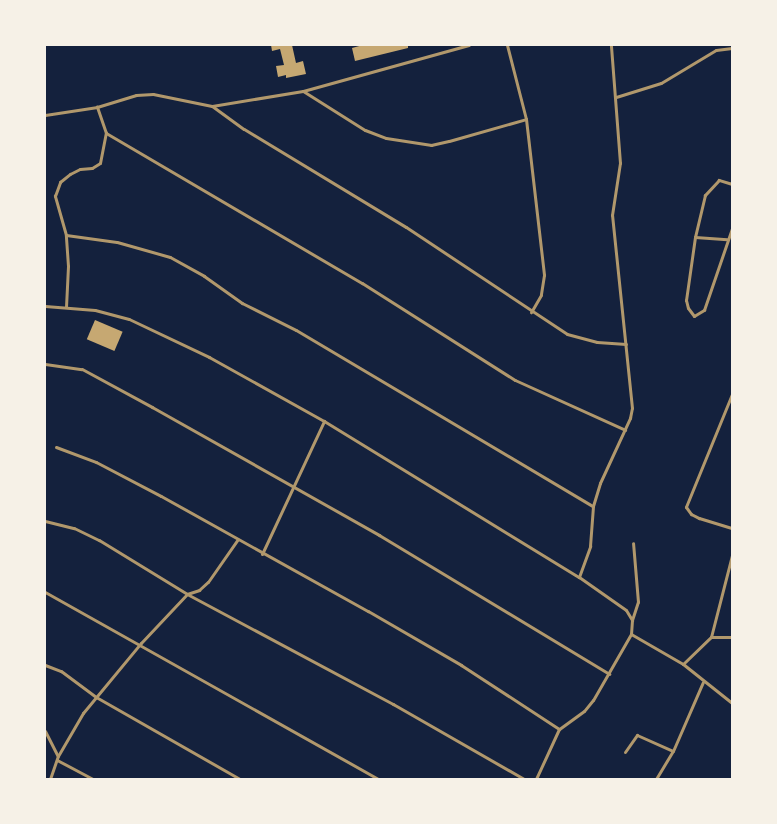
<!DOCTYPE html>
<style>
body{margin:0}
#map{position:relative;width:777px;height:824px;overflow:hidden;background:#14213d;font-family:"DejaVu Sans",sans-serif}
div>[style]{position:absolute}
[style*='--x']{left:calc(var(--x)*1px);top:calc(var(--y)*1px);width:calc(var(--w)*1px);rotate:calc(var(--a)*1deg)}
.building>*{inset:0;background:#c6a872;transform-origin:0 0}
.minor>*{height:3px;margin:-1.5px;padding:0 1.5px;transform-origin:1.5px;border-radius:1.5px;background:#b1986c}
span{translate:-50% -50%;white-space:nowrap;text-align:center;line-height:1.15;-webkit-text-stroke:4.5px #f6f1e7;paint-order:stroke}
.frame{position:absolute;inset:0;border:46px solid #f6f1e7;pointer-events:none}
</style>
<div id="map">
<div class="building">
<div style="clip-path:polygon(271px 45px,292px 45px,296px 63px,303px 61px,306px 74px,286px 78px,286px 75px,278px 77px,276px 66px,284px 65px,280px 49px,272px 51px)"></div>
<div style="clip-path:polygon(363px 45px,408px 45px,408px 48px,355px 61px,352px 48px)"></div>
<div style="left:95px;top:320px;width:30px;height:21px;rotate:23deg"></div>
</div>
<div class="minor">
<div style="--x:303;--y:91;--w:73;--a:32.2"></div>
<div style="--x:365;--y:130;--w:22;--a:21"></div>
<div style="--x:386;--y:138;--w:46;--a:8.8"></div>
<div style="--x:431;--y:145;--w:18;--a:-13"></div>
<div style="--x:449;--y:141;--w:80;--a:-15.9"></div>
<div style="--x:526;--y:119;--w:76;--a:-104.4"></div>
<div style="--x:616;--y:97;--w:47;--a:-17.3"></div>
<div style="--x:661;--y:83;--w:64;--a:-31"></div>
<div style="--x:716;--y:50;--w:16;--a:-7"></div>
<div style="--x:212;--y:106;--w:39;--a:36"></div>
<div style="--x:244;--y:129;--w:189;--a:31.2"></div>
<div style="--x:406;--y:227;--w:193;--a:33.6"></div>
<div style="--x:567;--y:334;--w:31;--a:15"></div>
<div style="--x:597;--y:342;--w:29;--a:4"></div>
<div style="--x:45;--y:115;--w:53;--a:-8.7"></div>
<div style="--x:97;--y:107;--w:41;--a:-17.1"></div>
<div style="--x:136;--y:95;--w:17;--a:-3"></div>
<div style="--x:153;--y:94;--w:60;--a:11.5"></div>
<div style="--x:212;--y:106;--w:92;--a:-9.4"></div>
<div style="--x:303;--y:91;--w:172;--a:-15.5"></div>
<div style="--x:526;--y:119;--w:157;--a:83.4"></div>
<div style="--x:544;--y:275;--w:20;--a:99"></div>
<div style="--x:541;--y:295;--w:20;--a:120"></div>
<div style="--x:106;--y:133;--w:297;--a:30.4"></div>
<div style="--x:362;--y:283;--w:181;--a:32.4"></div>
<div style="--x:515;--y:380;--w:121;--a:24.4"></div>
<div style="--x:732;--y:184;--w:14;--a:-163"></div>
<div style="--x:719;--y:180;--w:21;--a:133"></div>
<div style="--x:705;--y:195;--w:43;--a:103.4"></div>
<div style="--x:695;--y:237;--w:64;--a:98.1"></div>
<div style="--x:686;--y:300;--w:8;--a:76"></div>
<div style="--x:688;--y:308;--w:10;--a:53"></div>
<div style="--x:694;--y:316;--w:12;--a:-31"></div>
<div style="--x:704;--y:310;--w:87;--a:-71.1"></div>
<div style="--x:66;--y:235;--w:51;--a:7.8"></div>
<div style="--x:117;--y:242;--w:55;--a:15.8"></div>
<div style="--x:170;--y:257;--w:39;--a:29"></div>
<div style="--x:204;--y:276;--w:47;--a:35.4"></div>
<div style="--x:242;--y:303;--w:60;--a:26.6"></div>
<div style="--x:296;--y:330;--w:345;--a:30.7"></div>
<div style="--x:695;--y:237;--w:32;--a:4"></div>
<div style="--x:45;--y:306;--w:50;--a:4.6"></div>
<div style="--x:95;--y:310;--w:35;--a:15"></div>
<div style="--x:129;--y:319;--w:89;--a:25.4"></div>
<div style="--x:209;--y:357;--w:132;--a:29.1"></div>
<div style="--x:324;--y:421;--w:299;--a:31.5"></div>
<div style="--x:579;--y:577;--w:57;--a:35.1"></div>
<div style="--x:626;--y:610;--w:12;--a:59"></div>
<div style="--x:632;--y:620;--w:14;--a:94"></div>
<div style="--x:631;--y:634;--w:76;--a:119.9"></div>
<div style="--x:593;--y:700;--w:14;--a:129"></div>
<div style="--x:584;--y:711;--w:31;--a:144"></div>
<div style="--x:559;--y:729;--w:55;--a:114.7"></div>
<div style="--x:66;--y:307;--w:41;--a:-87.2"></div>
<div style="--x:68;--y:266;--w:31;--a:-94"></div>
<div style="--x:66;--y:235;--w:41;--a:-105.8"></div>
<div style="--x:55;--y:196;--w:15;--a:-70"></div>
<div style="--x:60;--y:182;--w:13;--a:-39"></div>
<div style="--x:70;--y:174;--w:11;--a:-27"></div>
<div style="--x:80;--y:169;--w:12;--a:-5"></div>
<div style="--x:92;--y:168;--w:9;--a:-32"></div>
<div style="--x:100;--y:163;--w:31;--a:-79"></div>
<div style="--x:106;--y:133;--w:28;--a:-109"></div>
<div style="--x:45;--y:364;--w:37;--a:8"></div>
<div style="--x:82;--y:369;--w:80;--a:28.5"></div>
<div style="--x:152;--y:407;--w:261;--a:29.4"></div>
<div style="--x:379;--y:535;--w:269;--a:31.1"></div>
<div style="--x:732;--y:394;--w:122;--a:112.2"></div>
<div style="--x:686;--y:507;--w:9;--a:54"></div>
<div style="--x:691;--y:514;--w:9;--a:27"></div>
<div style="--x:699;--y:518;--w:34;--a:17"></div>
<div style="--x:56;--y:447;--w:43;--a:20.6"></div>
<div style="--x:96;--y:462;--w:73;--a:27.6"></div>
<div style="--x:161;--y:496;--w:237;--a:29.1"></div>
<div style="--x:368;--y:611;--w:108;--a:30.1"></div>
<div style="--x:461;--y:665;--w:117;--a:33.1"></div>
<div style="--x:45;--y:521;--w:30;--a:14"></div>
<div style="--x:74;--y:528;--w:28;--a:26"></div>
<div style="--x:99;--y:540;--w:103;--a:31.5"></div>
<div style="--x:187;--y:594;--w:234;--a:28.1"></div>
<div style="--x:393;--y:704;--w:151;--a:29.8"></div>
<div style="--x:262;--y:554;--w:147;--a:-65"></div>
<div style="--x:579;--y:577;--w:33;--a:-70"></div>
<div style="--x:590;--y:546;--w:40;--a:-85.7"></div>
<div style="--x:593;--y:506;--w:24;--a:-73"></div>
<div style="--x:600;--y:483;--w:72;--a:-65.2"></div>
<div style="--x:630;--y:418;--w:10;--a:-79"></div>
<div style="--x:632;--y:408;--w:194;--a:-95.9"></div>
<div style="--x:612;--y:215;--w:53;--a:-81.3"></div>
<div style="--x:620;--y:163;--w:118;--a:-94.4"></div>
<div style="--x:45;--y:592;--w:382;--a:29.3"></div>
<div style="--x:632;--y:620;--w:19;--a:-72"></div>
<div style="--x:638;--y:602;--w:59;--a:-94.8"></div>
<div style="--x:631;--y:634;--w:60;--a:30"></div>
<div style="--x:683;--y:664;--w:63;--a:38.5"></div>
<div style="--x:711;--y:637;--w:21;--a:0"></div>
<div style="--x:683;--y:664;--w:39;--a:-44"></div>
<div style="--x:711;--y:637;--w:85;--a:-75.6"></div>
<div style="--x:45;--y:665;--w:17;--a:21"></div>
<div style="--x:61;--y:671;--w:44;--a:36.6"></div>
<div style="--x:96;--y:697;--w:166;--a:29.7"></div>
<div style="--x:45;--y:731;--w:28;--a:63"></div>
<div style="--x:625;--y:752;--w:21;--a:-55"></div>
<div style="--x:637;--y:735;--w:39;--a:24"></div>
<div style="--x:57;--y:760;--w:40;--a:28"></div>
<div style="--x:50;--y:779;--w:24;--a:-71"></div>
<div style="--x:58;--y:756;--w:50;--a:-59.8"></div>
<div style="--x:83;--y:713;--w:91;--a:-50.4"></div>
<div style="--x:141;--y:643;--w:67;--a:-46.8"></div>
<div style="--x:187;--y:594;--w:13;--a:-18"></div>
<div style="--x:199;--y:590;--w:12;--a:-42"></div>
<div style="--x:208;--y:582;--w:52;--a:-55.1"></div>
<div style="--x:656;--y:779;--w:33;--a:-59"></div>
<div style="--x:673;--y:751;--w:75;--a:-66.5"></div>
</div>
<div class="frame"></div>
</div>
